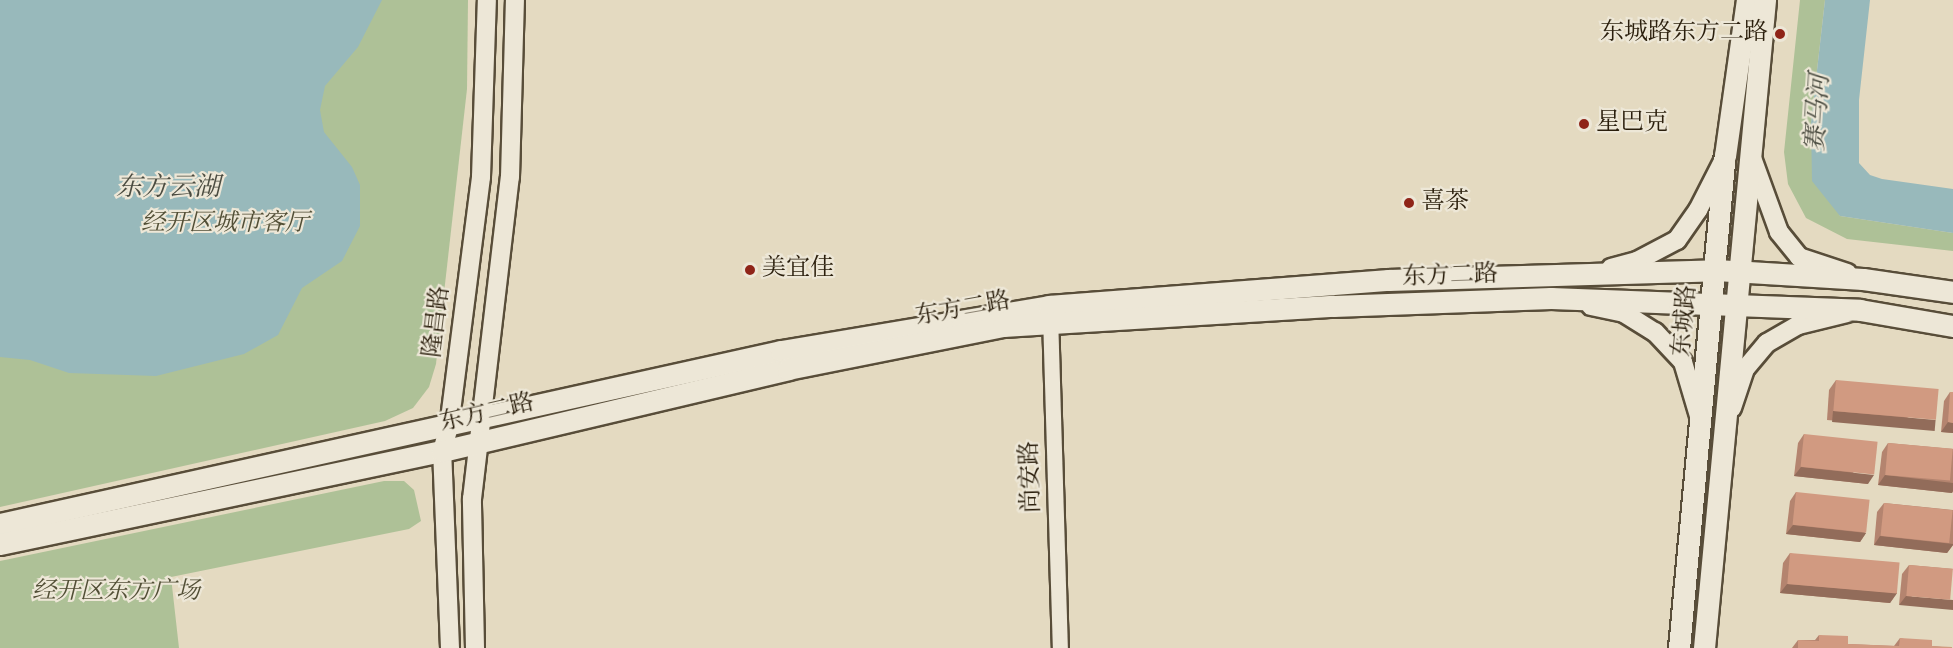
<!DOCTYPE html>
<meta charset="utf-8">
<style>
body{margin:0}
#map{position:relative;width:1953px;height:648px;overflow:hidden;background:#e4dac1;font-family:"Sorts Mill Goudy","Noto Serif SC",serif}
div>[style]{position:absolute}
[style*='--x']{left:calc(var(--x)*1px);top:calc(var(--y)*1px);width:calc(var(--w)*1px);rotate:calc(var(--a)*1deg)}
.green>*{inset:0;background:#aec197}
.water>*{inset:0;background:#98b9bb}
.roads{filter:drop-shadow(2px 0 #584d39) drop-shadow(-2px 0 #584d39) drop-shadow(0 2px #584d39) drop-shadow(0 -2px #584d39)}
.minor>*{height:15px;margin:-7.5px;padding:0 7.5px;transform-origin:7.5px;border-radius:7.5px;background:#ede7d7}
.tertiary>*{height:18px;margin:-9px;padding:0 9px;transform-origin:9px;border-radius:9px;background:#ede7d7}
.secondary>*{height:21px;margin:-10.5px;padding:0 10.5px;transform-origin:10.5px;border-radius:10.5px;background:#ede7d7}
.wall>*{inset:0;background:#b4846f}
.shaded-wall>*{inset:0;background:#926c5a;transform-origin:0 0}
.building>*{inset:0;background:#d19a81;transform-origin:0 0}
.dots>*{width:16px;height:16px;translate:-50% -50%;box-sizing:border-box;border:3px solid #ede7d7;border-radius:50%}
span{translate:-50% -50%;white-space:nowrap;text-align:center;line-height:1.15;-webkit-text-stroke:4.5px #ede7d7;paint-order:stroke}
.poi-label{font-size:24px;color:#2a1e0c}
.right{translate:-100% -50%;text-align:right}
.left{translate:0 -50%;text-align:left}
.park-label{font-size:24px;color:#524f36;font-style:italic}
.street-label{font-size:24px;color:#2a1e0c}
.water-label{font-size:26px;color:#4b4c41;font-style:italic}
</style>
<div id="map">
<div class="green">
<div style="clip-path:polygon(0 0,468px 0,467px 89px,436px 364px,429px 387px,413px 408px,385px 421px,0 507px)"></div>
<div style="clip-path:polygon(1800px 0,1825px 0,1811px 123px,1840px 216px,1953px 233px,1953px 251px,1847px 239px,1806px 218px,1788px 184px,1784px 152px)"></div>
<div style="clip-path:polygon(384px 481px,404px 481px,414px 490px,421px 521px,409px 529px,171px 577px,179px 648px,0 648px,0 561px)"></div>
</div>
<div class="water">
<div style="clip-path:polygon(0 0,382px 0,358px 47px,325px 86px,320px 110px,324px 132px,352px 167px,360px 185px,360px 226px,342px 261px,302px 288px,278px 335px,244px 354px,156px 376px,69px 373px,30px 360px,0 357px)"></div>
<div style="clip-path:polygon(1825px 0,1870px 0,1859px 100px,1859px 163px,1870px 175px,1882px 179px,1953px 189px,1953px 233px,1840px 216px,1812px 181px,1811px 123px)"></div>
</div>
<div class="roads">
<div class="minor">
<div style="--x:1050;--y:315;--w:333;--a:88.3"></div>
</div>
<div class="tertiary">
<div style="--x:1751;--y:155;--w:82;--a:70"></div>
<div style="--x:1779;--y:232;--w:32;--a:51"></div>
<div style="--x:1799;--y:257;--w:51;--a:18.4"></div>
<div style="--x:1611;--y:268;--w:27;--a:-15"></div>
<div style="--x:1637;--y:261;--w:45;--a:-27.7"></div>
<div style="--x:1677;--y:240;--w:37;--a:-55"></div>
<div style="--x:1698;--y:210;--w:53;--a:-62.9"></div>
<div style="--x:1591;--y:306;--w:34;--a:12"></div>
<div style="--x:1624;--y:313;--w:36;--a:32"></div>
<div style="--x:1655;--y:332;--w:41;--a:47"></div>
<div style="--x:1683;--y:362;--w:56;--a:73.5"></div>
<div style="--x:1732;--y:408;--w:41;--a:-71.6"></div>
<div style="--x:1745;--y:369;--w:34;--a:-50"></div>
<div style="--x:1767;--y:343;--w:36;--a:-30"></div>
<div style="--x:1798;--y:325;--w:50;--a:-13.8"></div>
<div style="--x:450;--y:648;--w:197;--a:-92.3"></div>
<div style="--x:442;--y:451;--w:25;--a:-74"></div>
<div style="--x:449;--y:427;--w:252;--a:-82.7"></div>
<div style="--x:481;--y:177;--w:177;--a:-88.1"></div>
<div style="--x:475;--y:648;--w:149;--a:-91.2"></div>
<div style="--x:472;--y:499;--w:324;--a:-83.3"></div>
<div style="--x:510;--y:177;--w:177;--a:-88.4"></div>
</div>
<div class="secondary">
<div style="--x:0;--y:524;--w:800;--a:-12.49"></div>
<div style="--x:781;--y:351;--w:272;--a:-9.5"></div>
<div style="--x:1049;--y:306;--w:340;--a:-4.4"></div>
<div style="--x:1388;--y:280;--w:328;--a:-1.7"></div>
<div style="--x:1716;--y:270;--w:147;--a:3.5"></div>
<div style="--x:1863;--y:279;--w:91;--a:8.2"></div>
<div style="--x:0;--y:544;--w:452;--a:-11.9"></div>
<div style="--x:442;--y:451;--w:356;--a:-13.3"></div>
<div style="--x:788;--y:369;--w:219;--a:-11.3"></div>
<div style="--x:1003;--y:326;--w:331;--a:-3.5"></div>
<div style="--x:1333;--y:306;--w:218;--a:-2.1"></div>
<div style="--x:1551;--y:298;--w:309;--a:2.2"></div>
<div style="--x:1860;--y:310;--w:94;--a:9.8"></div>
<div style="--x:1679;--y:648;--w:494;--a:-84.7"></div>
<div style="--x:1725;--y:156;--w:158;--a:-82"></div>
<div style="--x:1704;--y:648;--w:651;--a:-84.62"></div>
</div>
</div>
<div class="wall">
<div style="clip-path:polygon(1836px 380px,1930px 429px,1827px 420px,1829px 390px)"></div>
<div style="clip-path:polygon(1950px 392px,1953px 392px,1953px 433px,1941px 432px,1944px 401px)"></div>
<div style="clip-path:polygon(1804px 434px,1868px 484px,1794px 476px,1798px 443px)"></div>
<div style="clip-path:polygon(1888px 443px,1953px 449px,1953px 491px,1952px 493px,1878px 485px,1882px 452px)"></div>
<div style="clip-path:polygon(1796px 492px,1866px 533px,1860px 542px,1786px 534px,1790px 501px)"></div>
<div style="clip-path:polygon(1884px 503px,1953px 510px,1953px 545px,1947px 553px,1874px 545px,1877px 512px)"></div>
<div style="clip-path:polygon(1790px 553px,1897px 593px,1890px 603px,1780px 593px,1783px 563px)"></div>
<div style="clip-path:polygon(1909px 565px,1953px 569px,1899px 605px,1902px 574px)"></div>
<div style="clip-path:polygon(1819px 635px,1848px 644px,1894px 646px,1900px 638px,1932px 646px,1952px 648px,1792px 648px,1798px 640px,1815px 640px)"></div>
</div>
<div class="shaded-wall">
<div style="left:1833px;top:411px;width:103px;height:11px;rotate:5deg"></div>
<div style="clip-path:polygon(1948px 422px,1953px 423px,1953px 433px,1941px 432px)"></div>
<div style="clip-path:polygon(1801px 467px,1874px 475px,1868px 484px,1794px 476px)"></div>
<div style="clip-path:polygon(1885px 475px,1953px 483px,1953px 491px,1952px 493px,1878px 485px)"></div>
<div style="clip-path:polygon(1793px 525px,1866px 533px,1860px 542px,1786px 534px)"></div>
<div style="clip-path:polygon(1880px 536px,1953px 544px,1953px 545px,1947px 553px,1874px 545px)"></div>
<div style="clip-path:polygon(1787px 584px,1897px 593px,1890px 603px,1780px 593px)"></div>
<div style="clip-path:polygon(1906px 596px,1953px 600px,1953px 610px,1899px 605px)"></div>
</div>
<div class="building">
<div style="left:1836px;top:380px;width:103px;height:31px;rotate:5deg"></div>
<div style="clip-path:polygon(1950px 392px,1953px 392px,1953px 423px,1948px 422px)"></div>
<div style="left:1804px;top:434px;width:74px;height:33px;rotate:6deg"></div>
<div style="left:1888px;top:443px;width:65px;height:32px;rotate:5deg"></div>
<div style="left:1796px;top:492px;width:74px;height:33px;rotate:6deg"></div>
<div style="left:1884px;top:503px;width:69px;height:33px;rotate:6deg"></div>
<div style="left:1790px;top:553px;width:110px;height:31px;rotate:5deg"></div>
<div style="left:1909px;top:565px;width:44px;height:31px;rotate:5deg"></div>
<div style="clip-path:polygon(1819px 635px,1848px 636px,1848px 644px,1899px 646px,1900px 638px,1932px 640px,1932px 646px,1952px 647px,1952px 648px,1798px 648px,1798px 640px,1819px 641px)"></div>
</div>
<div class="dots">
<div style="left:1780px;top:34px;background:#8f2418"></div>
<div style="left:1584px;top:124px;background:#8f2418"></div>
<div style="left:1409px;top:203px;background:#8f2418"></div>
<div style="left:750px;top:270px;background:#8f2418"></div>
</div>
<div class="poi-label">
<span class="right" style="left:1768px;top:34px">东城路东方二路</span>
<span class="left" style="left:1596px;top:124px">星巴克</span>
<span class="left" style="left:1421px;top:203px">喜茶</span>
<span class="left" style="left:762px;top:270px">美宜佳</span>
</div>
<div class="park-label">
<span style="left:225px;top:225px">经开区城市客厅</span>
<span style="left:116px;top:593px">经开区东方广场</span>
</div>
<div class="street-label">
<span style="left:1450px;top:277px;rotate:-2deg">东方二路</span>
<span style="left:963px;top:310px;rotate:-10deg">东方二路</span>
<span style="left:1686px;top:321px;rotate:-85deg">东城路</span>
<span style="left:438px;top:322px;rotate:-83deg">隆昌路</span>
<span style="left:487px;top:414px;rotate:-13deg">东方二路</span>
<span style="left:1032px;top:477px;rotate:-92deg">尚安路</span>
</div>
<div class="water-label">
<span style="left:1819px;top:113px;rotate:-86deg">赛马河</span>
<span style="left:168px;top:189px">东方云湖</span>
</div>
</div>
